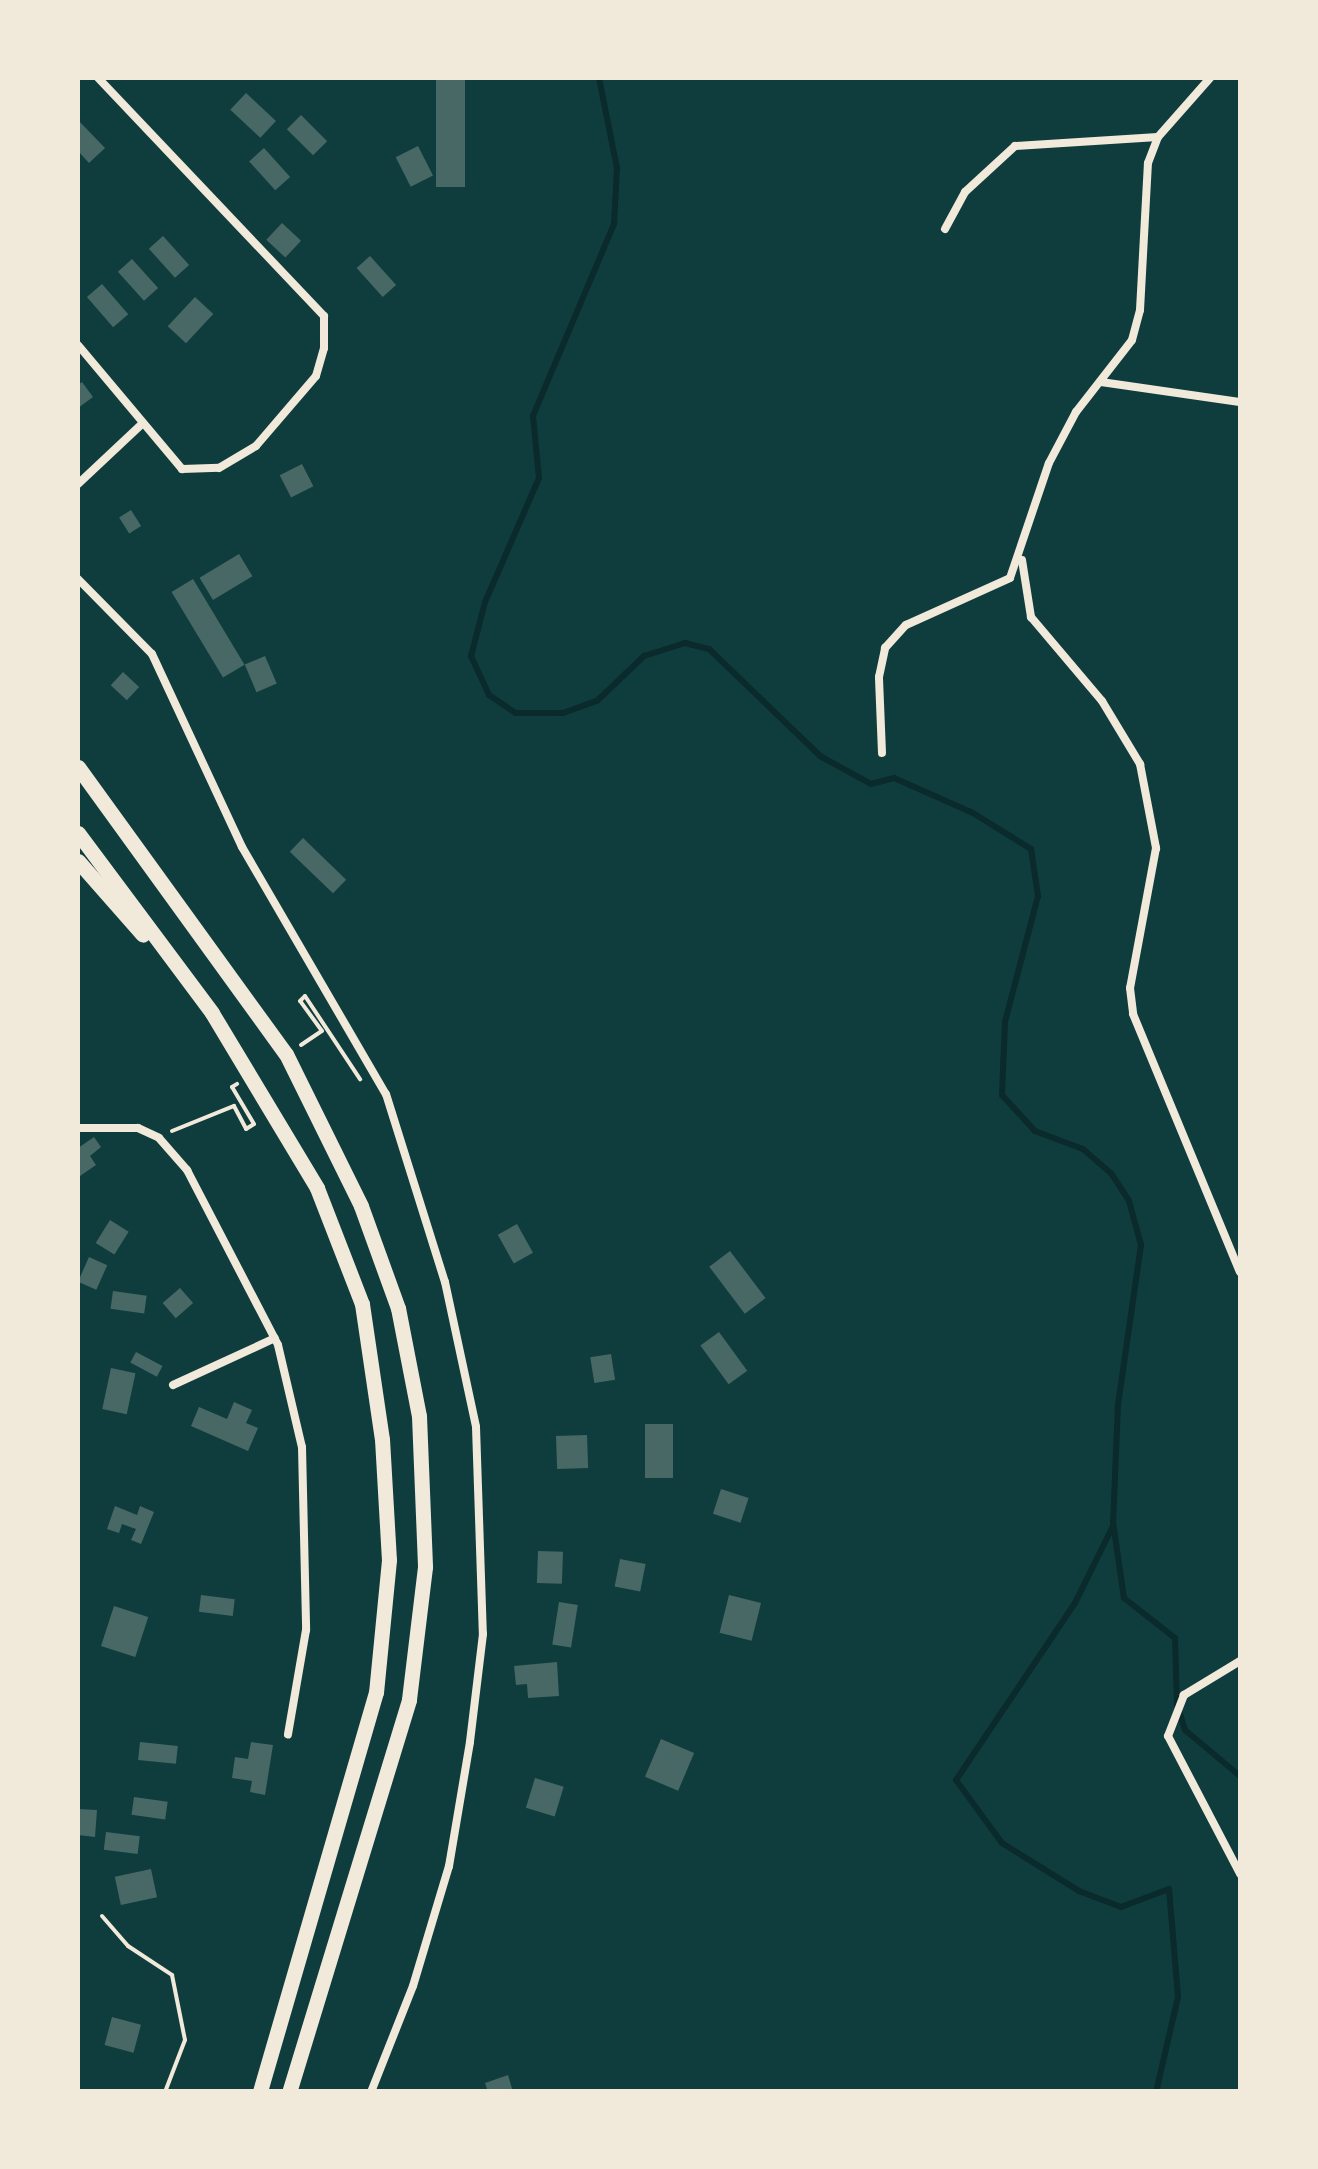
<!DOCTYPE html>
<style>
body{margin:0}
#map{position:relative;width:1318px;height:2169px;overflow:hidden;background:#0f3d3e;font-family:"IBM Plex Sans",sans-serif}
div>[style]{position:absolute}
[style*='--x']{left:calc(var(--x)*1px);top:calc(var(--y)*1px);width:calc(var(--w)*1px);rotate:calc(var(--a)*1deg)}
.stream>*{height:6px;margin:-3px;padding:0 3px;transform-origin:3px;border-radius:3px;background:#0a2a2b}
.building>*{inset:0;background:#486865;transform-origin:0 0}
.path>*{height:4px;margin:-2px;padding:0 2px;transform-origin:2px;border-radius:2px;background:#f1e9da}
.minor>*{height:8px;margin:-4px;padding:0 4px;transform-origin:4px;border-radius:4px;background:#f1e9da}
.motorway>*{height:15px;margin:-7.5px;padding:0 7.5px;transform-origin:7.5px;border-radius:7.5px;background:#f1e9da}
span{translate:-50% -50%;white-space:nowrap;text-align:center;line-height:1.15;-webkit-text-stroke:10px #f1e9da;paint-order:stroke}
.frame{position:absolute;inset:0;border:80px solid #f1e9da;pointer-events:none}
</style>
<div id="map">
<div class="stream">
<div style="--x:599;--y:78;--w:92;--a:78.7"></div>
<div style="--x:617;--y:168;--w:56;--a:93.1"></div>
<div style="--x:614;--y:224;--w:208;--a:112.9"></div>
<div style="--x:533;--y:416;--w:62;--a:84.5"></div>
<div style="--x:539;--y:478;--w:135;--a:113.5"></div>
<div style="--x:485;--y:602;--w:56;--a:104.5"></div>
<div style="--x:471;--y:656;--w:43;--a:65.2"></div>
<div style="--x:489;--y:695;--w:32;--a:34"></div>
<div style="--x:516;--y:713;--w:47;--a:0"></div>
<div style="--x:563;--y:713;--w:37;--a:-20"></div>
<div style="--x:598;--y:700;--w:64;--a:-43.7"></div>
<div style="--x:644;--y:656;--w:43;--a:-17.6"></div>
<div style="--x:685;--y:643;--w:25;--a:14"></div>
<div style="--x:709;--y:649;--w:154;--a:43.9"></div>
<div style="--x:820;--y:756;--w:58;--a:28.8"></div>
<div style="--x:871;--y:784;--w:24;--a:-15"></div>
<div style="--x:894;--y:778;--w:86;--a:23.9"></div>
<div style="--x:973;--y:813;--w:68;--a:31.8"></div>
<div style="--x:1031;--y:849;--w:48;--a:81.5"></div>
<div style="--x:1038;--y:896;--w:130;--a:104.7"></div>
<div style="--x:1005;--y:1022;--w:73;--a:92.4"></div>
<div style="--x:1002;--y:1095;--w:49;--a:47.5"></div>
<div style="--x:1035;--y:1131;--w:51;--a:20.6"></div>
<div style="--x:1083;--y:1149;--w:37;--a:41"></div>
<div style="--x:1111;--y:1173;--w:33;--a:57"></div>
<div style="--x:1129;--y:1201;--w:46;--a:74.7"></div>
<div style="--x:1141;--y:1245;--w:162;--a:98.2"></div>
<div style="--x:1118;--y:1405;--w:117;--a:92.4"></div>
<div style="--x:1113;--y:1522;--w:77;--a:81.8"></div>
<div style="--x:1124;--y:1598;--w:65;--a:38.1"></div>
<div style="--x:1175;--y:1638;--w:67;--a:88.3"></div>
<div style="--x:1177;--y:1705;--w:26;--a:72"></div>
<div style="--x:1185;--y:1730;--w:72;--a:39.9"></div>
<div style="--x:1112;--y:1528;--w:84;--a:116.3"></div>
<div style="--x:1075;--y:1603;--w:213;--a:123.9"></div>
<div style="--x:956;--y:1780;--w:78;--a:53.9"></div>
<div style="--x:1002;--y:1843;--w:91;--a:31.9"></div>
<div style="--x:1079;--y:1891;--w:45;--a:20.9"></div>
<div style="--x:1121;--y:1907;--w:51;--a:-20.6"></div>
<div style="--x:1169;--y:1889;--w:108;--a:85.2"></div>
<div style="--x:1178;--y:1997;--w:98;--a:103"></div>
</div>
<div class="building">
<div style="left:436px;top:78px;width:29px;height:109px"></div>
<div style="left:246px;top:93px;width:41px;height:23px;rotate:43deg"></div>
<div style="left:301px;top:115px;width:37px;height:20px;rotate:45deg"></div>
<div style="clip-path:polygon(78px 120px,105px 148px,89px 163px,78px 151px)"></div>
<div style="left:418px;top:146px;width:33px;height:25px;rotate:63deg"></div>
<div style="left:264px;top:148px;width:39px;height:20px;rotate:48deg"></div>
<div style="left:282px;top:223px;width:26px;height:23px;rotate:43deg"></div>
<div style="left:163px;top:236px;width:39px;height:19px;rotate:48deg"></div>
<div style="left:370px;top:256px;width:39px;height:18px;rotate:48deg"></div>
<div style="left:132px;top:259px;width:39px;height:19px;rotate:48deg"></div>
<div style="left:102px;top:284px;width:40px;height:20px;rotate:49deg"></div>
<div style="left:195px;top:297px;width:25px;height:40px;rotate:43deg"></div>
<div style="clip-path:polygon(82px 382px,93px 397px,78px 408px,78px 385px)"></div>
<div style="left:302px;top:464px;width:25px;height:25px;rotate:63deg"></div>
<div style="left:131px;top:510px;width:19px;height:14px;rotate:58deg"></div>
<div style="left:239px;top:554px;width:26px;height:46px;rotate:59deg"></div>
<div style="left:193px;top:579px;width:100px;height:25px;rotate:59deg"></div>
<div style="left:265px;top:656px;width:30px;height:22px;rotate:67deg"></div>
<div style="left:123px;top:672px;width:22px;height:18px;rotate:43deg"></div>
<div style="left:303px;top:838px;width:60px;height:19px;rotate:44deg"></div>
<div style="clip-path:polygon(94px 1137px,101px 1147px,90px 1156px,96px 1165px,80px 1176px,78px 1148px)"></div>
<div style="left:110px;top:1220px;width:22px;height:27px;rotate:32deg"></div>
<div style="left:517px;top:1224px;width:33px;height:22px;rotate:61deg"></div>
<div style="left:730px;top:1251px;width:59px;height:26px;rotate:53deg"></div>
<div style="left:89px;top:1257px;width:20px;height:27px;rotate:24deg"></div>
<div style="left:180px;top:1288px;width:20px;height:23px;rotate:49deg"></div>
<div style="left:113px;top:1291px;width:34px;height:18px;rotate:8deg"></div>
<div style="left:719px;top:1332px;width:48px;height:23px;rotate:54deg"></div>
<div style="left:136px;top:1352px;width:30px;height:12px;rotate:28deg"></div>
<div style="left:611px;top:1354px;width:26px;height:21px;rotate:81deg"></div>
<div style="left:111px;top:1368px;width:25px;height:42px;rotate:12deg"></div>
<div style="clip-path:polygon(234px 1402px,252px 1410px,246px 1423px,258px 1428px,248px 1451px,191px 1426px,199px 1407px,227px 1419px)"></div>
<div style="left:645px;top:1424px;width:28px;height:54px"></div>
<div style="left:587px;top:1435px;width:33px;height:31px;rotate:88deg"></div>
<div style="left:721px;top:1489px;width:29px;height:26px;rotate:18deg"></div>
<div style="clip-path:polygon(115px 1506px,137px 1515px,140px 1506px,154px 1512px,141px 1544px,131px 1540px,136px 1529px,122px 1524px,119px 1533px,107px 1529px)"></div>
<div style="left:538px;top:1551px;width:25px;height:32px;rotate:2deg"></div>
<div style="left:620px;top:1559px;width:26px;height:28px;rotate:11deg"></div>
<div style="left:201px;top:1595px;width:34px;height:17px;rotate:7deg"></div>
<div style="left:729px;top:1595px;width:33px;height:39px;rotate:14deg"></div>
<div style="left:559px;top:1602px;width:19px;height:43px;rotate:9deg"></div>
<div style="left:114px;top:1606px;width:36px;height:42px;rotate:18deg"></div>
<div style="clip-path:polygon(557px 1662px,559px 1696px,528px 1698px,527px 1684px,516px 1685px,514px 1666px)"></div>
<div style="left:661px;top:1739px;width:36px;height:41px;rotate:23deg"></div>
<div style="left:140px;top:1742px;width:38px;height:18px;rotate:6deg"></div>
<div style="clip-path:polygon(251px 1742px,273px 1745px,265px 1795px,250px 1792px,252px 1781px,232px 1778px,235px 1757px,248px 1759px)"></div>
<div style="left:535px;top:1778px;width:30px;height:31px;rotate:17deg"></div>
<div style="left:134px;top:1797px;width:34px;height:18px;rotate:8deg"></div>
<div style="clip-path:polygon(78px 1809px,97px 1810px,95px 1837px,78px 1835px)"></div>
<div style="left:106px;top:1832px;width:34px;height:18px;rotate:7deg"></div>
<div style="left:151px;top:1869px;width:29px;height:37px;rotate:78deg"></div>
<div style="left:112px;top:2017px;width:30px;height:29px;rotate:15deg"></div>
<div style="clip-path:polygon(508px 2075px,513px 2092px,488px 2092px,485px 2083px)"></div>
</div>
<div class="path">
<div style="--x:301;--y:1045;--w:25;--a:-34"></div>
<div style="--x:322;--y:1031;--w:37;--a:-126"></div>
<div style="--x:300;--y:1001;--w:7;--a:-45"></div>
<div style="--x:305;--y:996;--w:100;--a:56.5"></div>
<div style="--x:172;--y:1131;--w:67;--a:-22"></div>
<div style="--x:234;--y:1106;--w:26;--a:62"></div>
<div style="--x:246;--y:1129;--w:9;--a:-32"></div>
<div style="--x:254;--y:1124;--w:43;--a:-120.7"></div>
<div style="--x:232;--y:1087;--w:6;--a:-31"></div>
<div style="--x:102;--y:1916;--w:40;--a:49"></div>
<div style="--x:128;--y:1946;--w:53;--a:33.4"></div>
<div style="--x:172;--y:1975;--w:66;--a:78.7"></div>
<div style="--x:185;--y:2040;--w:56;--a:111"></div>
</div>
<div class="minor">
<div style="--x:945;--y:229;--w:42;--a:-61.6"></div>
<div style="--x:965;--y:192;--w:68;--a:-42.6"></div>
<div style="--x:1015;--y:146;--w:143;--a:-3.6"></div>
<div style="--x:78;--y:345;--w:162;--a:50"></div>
<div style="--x:182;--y:469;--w:37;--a:-2"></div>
<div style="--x:219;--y:468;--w:43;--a:-30.7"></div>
<div style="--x:256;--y:446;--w:92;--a:-49.4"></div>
<div style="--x:316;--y:376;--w:29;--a:-74"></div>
<div style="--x:324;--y:348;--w:32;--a:-90"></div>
<div style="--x:324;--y:316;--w:328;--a:-133.5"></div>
<div style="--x:1101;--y:382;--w:140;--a:8.2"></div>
<div style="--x:78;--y:484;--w:88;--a:-43.2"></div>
<div style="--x:1022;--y:560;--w:58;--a:81"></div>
<div style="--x:1031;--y:617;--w:110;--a:49.8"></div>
<div style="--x:1102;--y:701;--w:74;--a:58.9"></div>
<div style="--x:1140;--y:764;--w:86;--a:79.2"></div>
<div style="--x:1156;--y:848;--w:142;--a:100.5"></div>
<div style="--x:1130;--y:988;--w:26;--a:83"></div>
<div style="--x:1133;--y:1014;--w:279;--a:67.5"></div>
<div style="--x:78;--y:579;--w:105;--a:45.4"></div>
<div style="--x:152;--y:654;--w:213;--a:65"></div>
<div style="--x:242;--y:847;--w:286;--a:59.8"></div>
<div style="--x:386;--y:1094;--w:197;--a:72.6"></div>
<div style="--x:445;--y:1282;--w:148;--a:77.9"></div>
<div style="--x:476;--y:1427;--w:207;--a:88.1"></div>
<div style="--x:483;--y:1634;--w:109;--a:96.9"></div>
<div style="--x:470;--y:1742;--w:126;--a:99.6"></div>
<div style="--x:449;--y:1866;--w:125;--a:106.7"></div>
<div style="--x:413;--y:1986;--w:114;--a:111.6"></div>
<div style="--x:882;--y:753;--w:76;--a:-92.3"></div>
<div style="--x:879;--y:677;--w:30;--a:-78"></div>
<div style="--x:885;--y:648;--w:31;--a:-48"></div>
<div style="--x:906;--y:625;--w:114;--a:-24.3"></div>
<div style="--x:1010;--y:578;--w:121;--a:-71.3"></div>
<div style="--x:1049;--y:463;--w:58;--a:-62.1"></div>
<div style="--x:1076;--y:412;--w:91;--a:-52.1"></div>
<div style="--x:1132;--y:340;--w:31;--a:-75"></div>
<div style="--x:1140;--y:310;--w:147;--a:-86.9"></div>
<div style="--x:1148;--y:163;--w:28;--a:-69"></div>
<div style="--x:1158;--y:137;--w:79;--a:-48.6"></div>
<div style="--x:78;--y:1128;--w:60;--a:0"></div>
<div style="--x:138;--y:1128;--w:23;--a:25"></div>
<div style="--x:159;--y:1138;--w:43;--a:48.8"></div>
<div style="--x:187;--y:1170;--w:197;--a:62.5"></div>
<div style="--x:278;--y:1345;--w:105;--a:76.8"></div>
<div style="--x:302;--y:1447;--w:183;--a:88.7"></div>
<div style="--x:306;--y:1630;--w:106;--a:99.8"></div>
<div style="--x:173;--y:1385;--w:112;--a:-24.7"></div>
<div style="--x:1240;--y:1661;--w:66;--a:148.7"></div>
<div style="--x:1184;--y:1695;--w:44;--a:111.3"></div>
<div style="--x:1168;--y:1736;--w:156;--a:62.4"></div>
</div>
<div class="motorway">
<div style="--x:78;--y:767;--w:354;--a:54.1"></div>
<div style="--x:286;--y:1054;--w:169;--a:63.7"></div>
<div style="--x:361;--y:1206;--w:109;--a:70.1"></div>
<div style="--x:398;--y:1308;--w:110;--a:79"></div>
<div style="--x:419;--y:1416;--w:151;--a:87.7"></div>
<div style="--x:425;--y:1567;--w:134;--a:96.9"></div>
<div style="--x:409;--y:1700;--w:410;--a:107"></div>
<div style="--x:78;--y:833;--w:224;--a:53.3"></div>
<div style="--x:212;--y:1013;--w:204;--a:59"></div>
<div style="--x:317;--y:1188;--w:124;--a:68.8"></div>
<div style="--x:362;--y:1304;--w:136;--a:81.6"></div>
<div style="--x:382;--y:1439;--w:121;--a:86.7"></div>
<div style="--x:389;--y:1560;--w:133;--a:95.6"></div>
<div style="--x:376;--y:1692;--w:416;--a:106.2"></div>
<div style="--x:78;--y:861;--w:98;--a:48.7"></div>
</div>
<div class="frame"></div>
</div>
